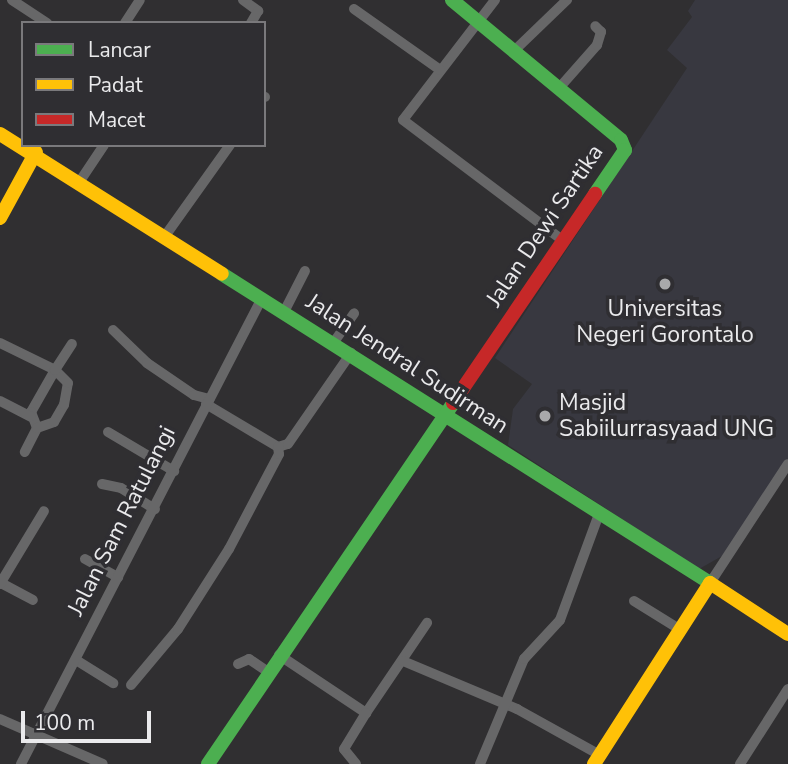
<!DOCTYPE html>
<style>
body{margin:0}
#map{position:relative;width:788px;height:764px;overflow:hidden;background:#302f31;font-family:"Nunito Sans",sans-serif}
div>[style]{position:absolute}
[style*='--x']{left:calc(var(--x)*1px);top:calc(var(--y)*1px);width:calc(var(--w)*1px);rotate:calc(var(--a)*1deg)}
.built>*{inset:0;background:#383840}
.street>*{height:10px;margin:-5px;padding:0 5px;transform-origin:5px;border-radius:5px;background:#676768}
.fast>*{height:14px;margin:-7px;padding:0 7px;transform-origin:7px;border-radius:7px;background:#4caf50}
.slow>*{height:14px;margin:-7px;padding:0 7px;transform-origin:7px;border-radius:7px;background:#ffc107}
.jam>*{height:14px;margin:-7px;padding:0 7px;transform-origin:7px;border-radius:7px;background:#c62828}
.dots>*{width:19px;height:19px;translate:-50% -50%;box-sizing:border-box;border:4px solid #2f2e32;border-radius:50%}
span{translate:-50% -50%;white-space:nowrap;text-align:center;line-height:1.15;-webkit-text-stroke:7px #2f2e32;paint-order:stroke}
.street-label{font-size:23px;color:#eaeaec}
.poi-label{font-size:23px;color:#eaeaec}
.left{translate:0 -50%;text-align:left}
.legend{position:absolute;left:21px;top:21px;width:245px;height:126px;box-sizing:border-box;background:#2f2e32;border:2px solid #7a797c;margin:0;padding:9px 12px;list-style:none;font-size:21px;color:#eaeaec}
.legend li{display:flex;align-items:center;gap:14px;height:35px}
.legend b{width:35px;border:2px solid #7a797c}
.scale{position:absolute;left:21px;top:711px;width:130px;height:32px;box-sizing:border-box;border:4px solid #eaeaec;border-top:0;padding-left:9px;font-size:21px;line-height:24px;white-space:nowrap;color:#eaeaec;-webkit-text-stroke:5px #2f2e32;paint-order:stroke}
</style>
<div id="map">
<div class="built">
<div style="clip-path:polygon(695px 0,788px 0,788px 466px,722px 556px,699px 569px,508px 445px,513px 409px,532px 384px,495px 358px,687px 68px,667px 50px,692px 17px,688px 11px)"></div>
</div>
<div class="street">
<div style="--x:12;--y:0;--w:42;--a:33.3"></div>
<div style="--x:243;--y:0;--w:19;--a:36"></div>
<div style="--x:258;--y:11;--w:14;--a:120"></div>
<div style="--x:495;--y:0;--w:151;--a:127.5"></div>
<div style="--x:403;--y:120;--w:199;--a:37"></div>
<div style="--x:354;--y:9;--w:105;--a:35.3"></div>
<div style="--x:125;--y:23;--w:27;--a:-57"></div>
<div style="--x:516;--y:49;--w:71;--a:-43.9"></div>
<div style="--x:560;--y:87;--w:56;--a:-48.6"></div>
<div style="--x:597;--y:45;--w:14;--a:-73"></div>
<div style="--x:601;--y:32;--w:8;--a:-135"></div>
<div style="--x:264;--y:97;--w:1;--a:0"></div>
<div style="--x:80;--y:181;--w:43;--a:-56.3"></div>
<div style="--x:165;--y:236;--w:112;--a:-54.5"></div>
<div style="--x:284;--y:312;--w:46;--a:-62.9"></div>
<div style="--x:113;--y:330;--w:47;--a:44.1"></div>
<div style="--x:147;--y:363;--w:57;--a:34.2"></div>
<div style="--x:194;--y:395;--w:16;--a:15"></div>
<div style="--x:334;--y:342;--w:35;--a:-55"></div>
<div style="--x:0;--y:343;--w:61;--a:26.1"></div>
<div style="--x:55;--y:370;--w:48;--a:119.7"></div>
<div style="--x:31;--y:412;--w:17;--a:69"></div>
<div style="--x:37;--y:428;--w:27;--a:117"></div>
<div style="--x:0;--y:401;--w:34;--a:27"></div>
<div style="--x:206;--y:404;--w:84;--a:30.8"></div>
<div style="--x:278;--y:447;--w:10;--a:-17"></div>
<div style="--x:288;--y:444;--w:111;--a:-55.3"></div>
<div style="--x:37;--y:428;--w:18;--a:-19"></div>
<div style="--x:54;--y:422;--w:20;--a:-60"></div>
<div style="--x:64;--y:405;--w:22;--a:-80"></div>
<div style="--x:68;--y:383;--w:18;--a:-135"></div>
<div style="--x:55;--y:370;--w:31;--a:-57"></div>
<div style="--x:108;--y:432;--w:77;--a:30.6"></div>
<div style="--x:102;--y:484;--w:19;--a:12"></div>
<div style="--x:121;--y:488;--w:40;--a:32"></div>
<div style="--x:85;--y:559;--w:38;--a:29"></div>
<div style="--x:1;--y:583;--w:36;--a:28"></div>
<div style="--x:710;--y:583;--w:142;--a:-56.8"></div>
<div style="--x:0;--y:584;--w:85;--a:-58.9"></div>
<div style="--x:634;--y:601;--w:55;--a:31.7"></div>
<div style="--x:279;--y:655;--w:105;--a:33.7"></div>
<div style="--x:366;--y:713;--w:109;--a:-55.9"></div>
<div style="--x:76;--y:660;--w:44;--a:31.9"></div>
<div style="--x:403;--y:661;--w:124;--a:22.8"></div>
<div style="--x:517;--y:709;--w:95;--a:29"></div>
<div style="--x:238;--y:664;--w:12;--a:-24"></div>
<div style="--x:249;--y:659;--w:23;--a:34"></div>
<div style="--x:131;--y:685;--w:73;--a:-50"></div>
<div style="--x:178;--y:629;--w:95;--a:-57.5"></div>
<div style="--x:229;--y:549;--w:107;--a:-62.2"></div>
<div style="--x:279;--y:454;--w:7;--a:-98"></div>
<div style="--x:0;--y:719;--w:112;--a:23.6"></div>
<div style="--x:21;--y:764;--w:525;--a:-62.65"></div>
<div style="--x:356;--y:764;--w:19;--a:-129"></div>
<div style="--x:344;--y:749;--w:42;--a:-58.6"></div>
<div style="--x:480;--y:764;--w:114;--a:-67.3"></div>
<div style="--x:524;--y:659;--w:53;--a:-47.3"></div>
<div style="--x:560;--y:620;--w:113;--a:-69.8"></div>
<div style="--x:740;--y:764;--w:89;--a:-57.4"></div>
</div>
<div class="fast">
<div style="--x:452;--y:0;--w:219;--a:39.6"></div>
<div style="--x:621;--y:140;--w:11;--a:68"></div>
<div style="--x:625;--y:150;--w:53;--a:124.3"></div>
<div style="--x:222;--y:274;--w:578;--a:32.34"></div>
<div style="--x:208;--y:764;--w:436;--a:-55.8"></div>
</div>
<div class="slow">
<div style="--x:0;--y:134;--w:262;--a:32.2"></div>
<div style="--x:0;--y:218;--w:75;--a:-61.4"></div>
<div style="--x:594;--y:764;--w:215;--a:-57.3"></div>
<div style="--x:710;--y:583;--w:93;--a:33.2"></div>
</div>
<div class="jam">
<div style="--x:453;--y:403;--w:253;--a:-55.8"></div>
</div>
<div class="dots">
<div style="left:665px;top:284px;background:#a9a9ab"></div>
<div style="left:545px;top:416px;background:#a9a9ab"></div>
</div>
<div class="street-label">
<span style="left:545px;top:226px;rotate:-56deg">Jalan Dewi Sartika</span>
<span style="left:407px;top:364px;rotate:33deg">Jalan Jendral Sudirman</span>
<span style="left:122px;top:521px;rotate:-63deg">Jalan Sam Ratulangi</span>
</div>
<div class="poi-label">
<span style="left:665px;top:322px">Universitas<br>Negeri Gorontalo</span>
<span class="left" style="left:559px;top:416px">Masjid<br>Sabiilurrasyaad UNG</span>
</div>
<ul class="legend">
<li><b style="height:9px;background:#4caf50"></b>Lancar</li>
<li><b style="height:9px;background:#ffc107"></b>Padat</li>
<li><b style="height:9px;background:#c62828"></b>Macet</li>
</ul>
<div class="scale">100 m</div>
</div>
